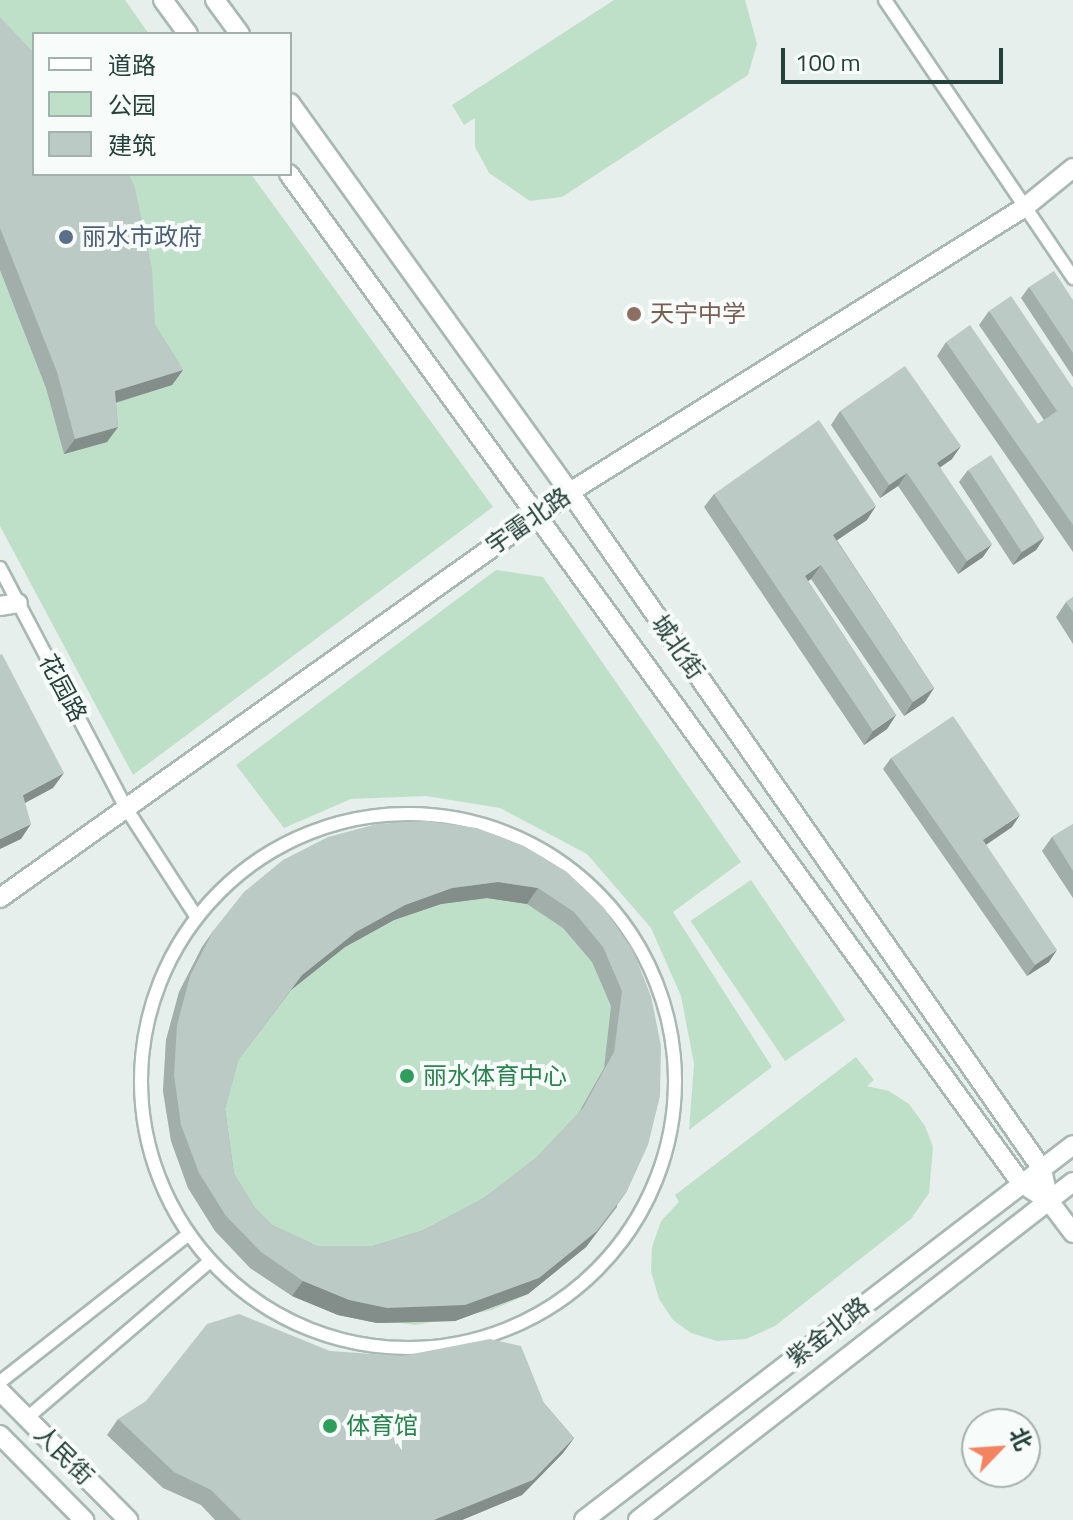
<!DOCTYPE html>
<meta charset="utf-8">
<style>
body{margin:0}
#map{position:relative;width:1073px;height:1520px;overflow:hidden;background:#e6efeb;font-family:"Titillium Web","Noto Sans SC",sans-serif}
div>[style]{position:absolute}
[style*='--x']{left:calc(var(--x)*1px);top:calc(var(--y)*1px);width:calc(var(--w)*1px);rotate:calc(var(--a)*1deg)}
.green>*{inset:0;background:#bfe0c8;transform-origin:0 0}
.roads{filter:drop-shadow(2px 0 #a8b8b2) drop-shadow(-2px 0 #a8b8b2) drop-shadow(0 2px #a8b8b2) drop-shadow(0 -2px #a8b8b2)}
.street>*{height:12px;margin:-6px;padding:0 6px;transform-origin:6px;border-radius:6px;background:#fff}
.street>.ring{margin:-6px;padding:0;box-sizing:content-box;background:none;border:12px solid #fff;border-radius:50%}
.secondary>*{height:18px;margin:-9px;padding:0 9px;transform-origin:9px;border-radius:9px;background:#fff}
.wall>*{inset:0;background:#a1aea9}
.shaded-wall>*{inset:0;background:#838d89}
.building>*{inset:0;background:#bbcac4;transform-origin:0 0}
.dots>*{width:22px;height:22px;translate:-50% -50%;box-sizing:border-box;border:4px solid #f7fbf9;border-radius:50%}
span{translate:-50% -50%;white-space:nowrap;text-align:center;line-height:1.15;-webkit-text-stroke:8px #f7fbf9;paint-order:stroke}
.service-label{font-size:24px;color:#4e5e75}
.left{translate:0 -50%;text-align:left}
.education-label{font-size:24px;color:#785e54}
.street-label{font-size:24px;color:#24423a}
.leisure-label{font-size:24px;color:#27864d}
.legend{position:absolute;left:32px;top:32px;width:260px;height:144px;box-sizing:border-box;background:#f7fbf9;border:2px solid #a3b1ad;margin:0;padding:10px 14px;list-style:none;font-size:24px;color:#24423a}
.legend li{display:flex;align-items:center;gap:16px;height:40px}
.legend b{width:40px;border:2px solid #a3b1ad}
.north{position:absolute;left:961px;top:1408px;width:80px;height:80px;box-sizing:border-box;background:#f7fbf9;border:2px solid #a3b1ad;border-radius:50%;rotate:65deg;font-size:22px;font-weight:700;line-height:32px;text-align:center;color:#24423a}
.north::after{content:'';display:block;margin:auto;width:28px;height:36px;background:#f4845f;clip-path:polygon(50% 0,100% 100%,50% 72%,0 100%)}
.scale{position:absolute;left:781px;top:48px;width:222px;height:36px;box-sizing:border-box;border:4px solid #24423a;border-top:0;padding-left:10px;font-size:24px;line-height:28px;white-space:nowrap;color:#24423a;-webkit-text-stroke:6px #f7fbf9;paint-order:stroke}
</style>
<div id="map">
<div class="green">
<div style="clip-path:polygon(0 0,125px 0,149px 34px,34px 34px,34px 174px,251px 174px,493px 507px,133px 775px,0 526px)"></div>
<div style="clip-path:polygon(614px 0,745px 0,757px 44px,748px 75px,562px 197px,530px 201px,489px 173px,475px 147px,475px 118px,464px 125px,452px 105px)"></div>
<div style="clip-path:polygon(496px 570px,543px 577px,741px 862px,673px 912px,772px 1067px,689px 1130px,694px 1064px,681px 996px,651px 928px,587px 854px,500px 808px,426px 796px,351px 799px,284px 828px,236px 765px)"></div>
<div style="left:751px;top:880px;width:169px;height:73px;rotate:56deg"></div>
<div style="clip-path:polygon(556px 888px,621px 964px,617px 1207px,586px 1247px,528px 1294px,492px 1310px,416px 1325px,338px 1315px,215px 1231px,188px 1188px,171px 1141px,163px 1091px,166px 1040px,179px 992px,202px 947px,234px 908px)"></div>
<div style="clip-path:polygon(856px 1057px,874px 1080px,867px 1086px,889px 1091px,909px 1104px,925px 1126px,933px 1147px,929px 1193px,911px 1219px,775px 1326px,746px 1339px,717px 1341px,691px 1333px,673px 1320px,659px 1299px,651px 1271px,652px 1247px,661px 1221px,679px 1202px,675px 1195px)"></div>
</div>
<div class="roads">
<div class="street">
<div style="--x:885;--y:0;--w:336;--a:55.9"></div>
<div style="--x:0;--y:568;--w:271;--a:62.3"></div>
<div style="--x:126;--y:808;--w:129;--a:57.1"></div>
<div class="ring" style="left:141px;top:814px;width:522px;height:522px"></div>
<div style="--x:0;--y:1382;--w:240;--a:-38.1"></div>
<div style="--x:27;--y:1418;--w:241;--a:-40.6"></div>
</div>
<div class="secondary">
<div style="--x:163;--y:0;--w:42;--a:53.7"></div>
<div style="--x:215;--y:0;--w:42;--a:53.7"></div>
<div style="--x:290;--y:103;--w:479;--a:54.3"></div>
<div style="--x:570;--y:492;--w:825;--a:55.12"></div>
<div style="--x:1042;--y:1169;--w:33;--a:78"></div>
<div style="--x:289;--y:174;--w:1247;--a:54.04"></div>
<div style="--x:1021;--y:1183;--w:33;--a:33"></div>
<div style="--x:1049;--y:1201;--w:40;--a:53"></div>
<div style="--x:0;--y:606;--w:18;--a:-9"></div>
<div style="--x:0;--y:898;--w:700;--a:-35.46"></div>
<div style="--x:570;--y:492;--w:537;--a:-32.06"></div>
<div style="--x:1025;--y:207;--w:62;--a:-39.1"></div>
<div style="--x:0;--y:1391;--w:182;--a:45.2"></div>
<div style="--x:0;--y:1435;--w:120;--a:45.3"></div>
<div style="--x:584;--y:1520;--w:616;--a:-37.48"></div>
<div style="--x:638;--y:1520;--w:551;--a:-37.85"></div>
</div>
</div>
<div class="wall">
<div style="clip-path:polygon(0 17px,155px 325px,183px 370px,172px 385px,116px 403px,118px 427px,107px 442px,64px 454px,46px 388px,0 270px)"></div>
<div style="clip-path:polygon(1029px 287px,1073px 300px,1073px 377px,1021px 298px)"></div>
<div style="clip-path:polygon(989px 311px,1073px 388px,1073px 552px,937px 356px,946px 342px,1038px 424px,1044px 420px,979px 325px)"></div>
<div style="clip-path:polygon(840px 411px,952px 459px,940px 467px,983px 557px,958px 574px,898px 486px,880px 498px,831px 425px)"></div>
<div style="clip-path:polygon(968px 470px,1044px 538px,1036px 550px,1013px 565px,959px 482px)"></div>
<div style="clip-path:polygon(714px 494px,867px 520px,837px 540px,934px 688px,925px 702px,904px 716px,811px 579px,808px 581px,896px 715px,887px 729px,864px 745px,704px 507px)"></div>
<div style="clip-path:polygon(1073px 597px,1073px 644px,1056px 617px,1066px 602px)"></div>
<div style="clip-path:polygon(891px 758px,1012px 827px,986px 845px,1049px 962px,1027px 976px,883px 769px)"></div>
<div style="clip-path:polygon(1073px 824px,1073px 898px,1042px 851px,1052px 837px)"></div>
<div style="clip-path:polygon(evenodd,477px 828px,632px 949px,617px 1207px,586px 1247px,528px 1294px,455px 1321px,377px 1323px,338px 1315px,292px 1296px,250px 1268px,215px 1231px,188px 1188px,171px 1141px,163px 1091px,166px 1040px,179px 992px,202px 947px,213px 931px,477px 828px,487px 898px,527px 904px,563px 928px,592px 962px,611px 1006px,604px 1068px,578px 1114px,536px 1158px,484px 1198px,424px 1230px,373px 1246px,317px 1246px,272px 1225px,255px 1208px,234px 1174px,225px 1109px,238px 1060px,291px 990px,345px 947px,394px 920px,441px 904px,487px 898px)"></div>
<div style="clip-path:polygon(330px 1351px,544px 1403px,574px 1438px,563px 1453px,522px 1495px,462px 1520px,215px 1520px,201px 1505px,163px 1488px,107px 1435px,118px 1419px)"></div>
</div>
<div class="shaded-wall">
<div style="clip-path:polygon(183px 370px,172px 385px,104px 406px,115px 391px)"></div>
<div style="clip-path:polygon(118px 427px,107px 442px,64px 454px,75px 439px)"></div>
<div style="clip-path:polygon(961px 446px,952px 459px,928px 476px,937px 463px)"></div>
<div style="clip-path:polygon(907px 473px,898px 486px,880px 498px,889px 485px)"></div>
<div style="clip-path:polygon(876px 506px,867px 520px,824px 549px,833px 535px)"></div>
<div style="clip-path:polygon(1044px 538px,1036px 550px,1013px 565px,1021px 553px)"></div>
<div style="clip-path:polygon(992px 544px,983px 557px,958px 574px,967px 561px)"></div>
<div style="clip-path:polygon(821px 565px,811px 579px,795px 590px,805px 576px)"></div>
<div style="clip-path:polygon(934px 688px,925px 702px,904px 716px,913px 702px)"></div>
<div style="clip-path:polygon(896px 715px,887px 729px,864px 745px,873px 731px)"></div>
<div style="clip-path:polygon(64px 773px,53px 788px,12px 810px,23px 795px)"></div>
<div style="clip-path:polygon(1020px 815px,1012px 827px,975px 852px,983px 840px)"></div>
<div style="clip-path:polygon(31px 824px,21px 839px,0 849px,0 839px)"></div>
<div style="clip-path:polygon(498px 882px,538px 888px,527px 904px,487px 898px,441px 904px,394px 920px,345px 947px,291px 990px,228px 1074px,302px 975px,356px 932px,405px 905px,452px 888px)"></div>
<div style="clip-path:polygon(1057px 950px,1049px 962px,1027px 976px,1035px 965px)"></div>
<div style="clip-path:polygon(627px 1191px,586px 1247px,528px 1294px,455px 1321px,377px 1323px,338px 1315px,292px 1296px,303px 1281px)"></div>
<div style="clip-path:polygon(574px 1438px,563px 1453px,522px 1495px,462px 1520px,434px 1520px)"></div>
</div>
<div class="building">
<div style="clip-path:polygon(0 17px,34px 53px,34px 174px,129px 174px,135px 188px,152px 268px,155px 325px,183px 370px,115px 391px,118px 427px,75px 439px,57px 372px,0 228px)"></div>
<div style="clip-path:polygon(1054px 271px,1073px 300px,1073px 353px,1029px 287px)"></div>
<div style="clip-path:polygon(1011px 296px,1073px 388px,1073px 525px,946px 342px,970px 325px,1038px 424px,1057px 411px,989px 311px)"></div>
<div style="clip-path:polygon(905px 366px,961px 446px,937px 463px,992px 544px,967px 561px,907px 473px,889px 485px,840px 411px)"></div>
<div style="clip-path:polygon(819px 420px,876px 506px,833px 535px,934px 688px,913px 702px,821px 565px,805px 576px,896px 715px,873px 731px,714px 494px)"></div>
<div style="left:991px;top:455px;width:98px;height:27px;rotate:57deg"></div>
<div style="clip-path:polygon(1073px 597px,1073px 612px,1066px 602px)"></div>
<div style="clip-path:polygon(2px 654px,64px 773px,23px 795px,31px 824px,0 839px,0 655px)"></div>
<div style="clip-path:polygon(953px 716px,1020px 815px,983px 840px,1057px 950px,1035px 965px,891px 758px)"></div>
<div style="clip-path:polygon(evenodd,427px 821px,477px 828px,524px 846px,567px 872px,603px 907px,632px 949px,651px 996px,661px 1046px,660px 1096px,648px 1145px,627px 1191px,597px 1231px,539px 1278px,465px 1305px,387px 1308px,349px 1300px,303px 1281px,261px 1252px,226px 1216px,199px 1173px,181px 1125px,174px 1075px,177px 1025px,190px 976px,213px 931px,244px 892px,283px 860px,328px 837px,377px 824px,427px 821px,498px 882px,538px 888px,574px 912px,603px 947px,622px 991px,614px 1052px,583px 1108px,536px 1158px,484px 1198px,424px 1230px,373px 1246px,317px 1246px,272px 1225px,255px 1208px,234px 1174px,225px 1109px,239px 1059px,302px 975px,356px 932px,405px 905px,452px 888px,498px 882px)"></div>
<div style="clip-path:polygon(1073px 824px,1073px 871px,1052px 837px)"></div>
<div style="clip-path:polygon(239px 1314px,330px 1351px,402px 1356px,490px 1339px,521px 1346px,544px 1403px,574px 1438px,533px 1480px,434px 1520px,241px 1520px,211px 1490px,174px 1472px,118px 1419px,146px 1401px,207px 1324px)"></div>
</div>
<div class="dots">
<div style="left:66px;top:237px;background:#5c6f8a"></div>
<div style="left:634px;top:314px;background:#8d6e63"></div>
<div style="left:407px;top:1076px;background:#2e9e5b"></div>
<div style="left:330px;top:1426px;background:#2e9e5b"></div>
</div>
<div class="service-label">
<span class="left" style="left:82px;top:237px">丽水市政府</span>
</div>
<div class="education-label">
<span class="left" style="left:650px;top:314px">天宁中学</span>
</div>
<div class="street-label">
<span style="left:528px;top:521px;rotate:-35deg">宇雷北路</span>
<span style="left:678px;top:647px;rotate:55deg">城北街</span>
<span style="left:63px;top:688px;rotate:62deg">花园路</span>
<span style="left:828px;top:1332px;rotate:-38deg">紫金北路</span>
<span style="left:64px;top:1455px;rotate:45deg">人民街</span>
</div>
<div class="leisure-label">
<span class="left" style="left:423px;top:1076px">丽水体育中心</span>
<span class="left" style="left:346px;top:1426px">体育馆</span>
</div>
<ul class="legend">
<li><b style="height:10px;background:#fff"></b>道路</li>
<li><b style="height:22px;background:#bfe0c8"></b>公园</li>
<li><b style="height:22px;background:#bbcac4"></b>建筑</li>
</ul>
<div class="north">北</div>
<div class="scale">100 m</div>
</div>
